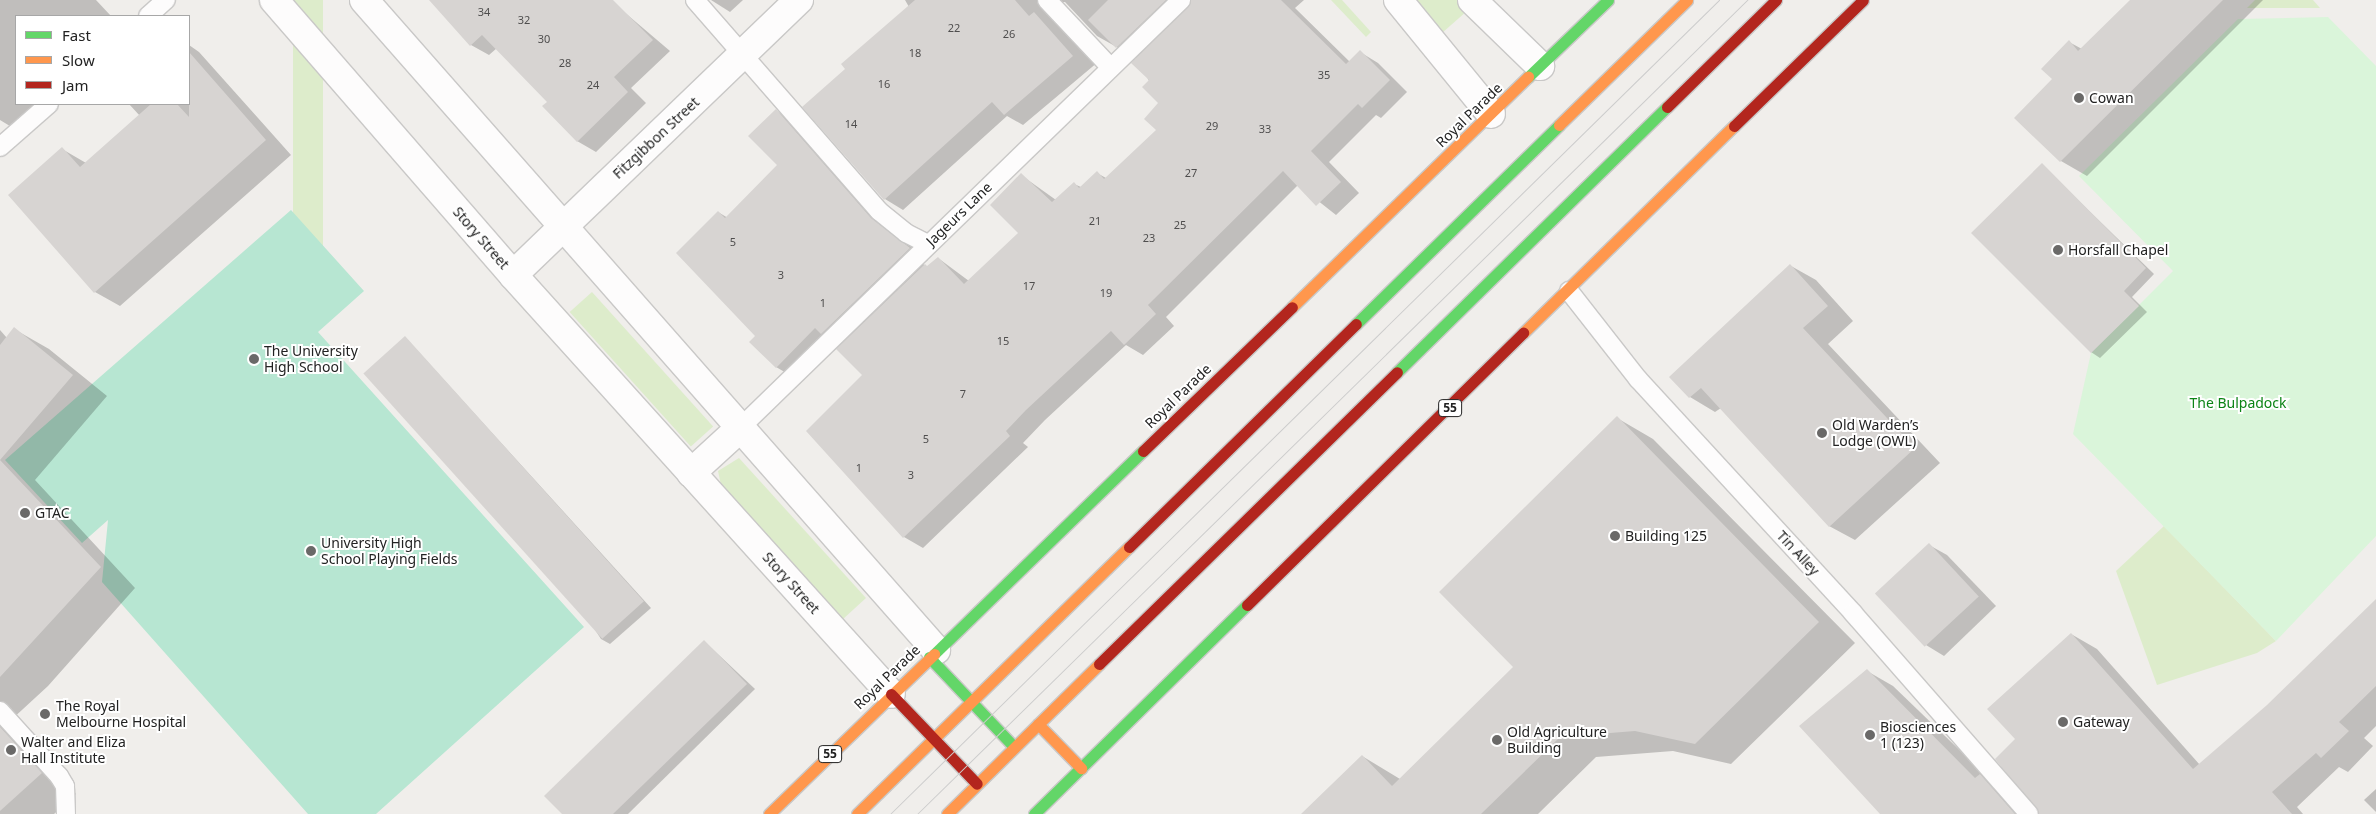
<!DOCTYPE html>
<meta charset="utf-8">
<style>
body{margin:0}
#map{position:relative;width:2376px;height:814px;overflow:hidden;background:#f0eeeb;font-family:"Noto Sans",sans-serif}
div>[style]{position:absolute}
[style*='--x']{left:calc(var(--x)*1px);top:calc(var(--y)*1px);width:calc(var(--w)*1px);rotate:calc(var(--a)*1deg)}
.grass>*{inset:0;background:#ddeccb;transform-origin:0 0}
.park>*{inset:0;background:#daf5da}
.pitch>*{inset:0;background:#b7e6d2}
.shadow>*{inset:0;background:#0003}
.building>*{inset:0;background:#d7d4d2;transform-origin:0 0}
.roads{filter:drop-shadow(1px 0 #c9c8c7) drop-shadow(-1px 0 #c9c8c7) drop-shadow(0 1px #c9c8c7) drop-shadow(0 -1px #c9c8c7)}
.lane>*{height:18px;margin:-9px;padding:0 9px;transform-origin:9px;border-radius:9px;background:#fdfcfc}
.street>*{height:28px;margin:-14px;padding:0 14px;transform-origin:14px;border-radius:14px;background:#fdfcfc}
.fast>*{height:11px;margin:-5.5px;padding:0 5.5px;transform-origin:5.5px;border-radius:5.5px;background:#63d668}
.slow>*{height:11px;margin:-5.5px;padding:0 5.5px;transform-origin:5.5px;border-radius:5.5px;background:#ff974d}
.jam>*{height:11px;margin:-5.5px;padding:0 5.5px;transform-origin:5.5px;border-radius:5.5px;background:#b3261e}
.tram>*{height:1px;margin:-0.5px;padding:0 0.5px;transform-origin:0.5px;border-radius:0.5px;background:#ccc}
.dots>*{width:14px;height:14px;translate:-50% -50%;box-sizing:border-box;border:2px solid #fff;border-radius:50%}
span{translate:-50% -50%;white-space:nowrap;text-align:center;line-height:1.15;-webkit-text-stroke:4px #fff;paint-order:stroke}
.number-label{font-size:11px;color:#4f4e4e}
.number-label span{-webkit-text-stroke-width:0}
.shield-label span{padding:1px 4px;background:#fff;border:1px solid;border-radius:4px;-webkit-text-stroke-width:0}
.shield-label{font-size:12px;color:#222;font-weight:700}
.poi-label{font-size:14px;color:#222}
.left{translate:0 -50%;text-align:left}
.street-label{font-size:14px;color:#222}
.park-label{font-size:14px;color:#0c8416}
.legend{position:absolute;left:15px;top:15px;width:175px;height:90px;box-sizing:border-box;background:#fff;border:1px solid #a7a7a7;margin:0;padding:6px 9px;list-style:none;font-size:15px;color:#222}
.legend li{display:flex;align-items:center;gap:10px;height:25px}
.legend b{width:25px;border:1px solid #a7a7a7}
</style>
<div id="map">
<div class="grass">
<div style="left:293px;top:0;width:30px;height:290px"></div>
<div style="clip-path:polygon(1331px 0,1342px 0,1371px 32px,1366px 37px)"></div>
<div style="clip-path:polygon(1413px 0,1457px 0,1467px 11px,1442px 33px)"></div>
<div style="clip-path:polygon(2255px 0,2313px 0,2320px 8px,2247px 8px)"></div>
<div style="left:592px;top:292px;width:181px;height:30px;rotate:48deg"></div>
<div style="clip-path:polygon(739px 458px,866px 598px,842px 620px,721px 485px,718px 471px)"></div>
<div style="clip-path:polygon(2164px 526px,2276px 641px,2257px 653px,2157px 685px,2116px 571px)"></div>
</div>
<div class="park">
<div style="clip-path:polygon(2328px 17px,2376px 66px,2376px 536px,2276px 641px,2073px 434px,2091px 353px,2173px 271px,2079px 176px,2238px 19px)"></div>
</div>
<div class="pitch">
<div style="clip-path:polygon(291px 210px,364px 291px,318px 332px,584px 627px,376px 814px,308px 814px,102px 582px,108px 520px,82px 543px,5px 460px)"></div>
</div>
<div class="shadow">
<div style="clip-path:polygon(0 0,96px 0,111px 16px,16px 16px,16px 104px,57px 104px,23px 134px,0 120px)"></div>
<div style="clip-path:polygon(430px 0,610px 0,670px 51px,631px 88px,646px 103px,596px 152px,577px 141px,549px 102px,497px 48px,489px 55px,471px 45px)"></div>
<div style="clip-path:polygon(711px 0,743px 0,730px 12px)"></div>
<div style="clip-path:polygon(905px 0,1304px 0,1295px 8px,1350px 62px,1360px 52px,1378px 63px,1407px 92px,1381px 118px,1376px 115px,1329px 162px,1359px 193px,1336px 215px,1298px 185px,1166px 317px,1174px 326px,1143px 355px,1126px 345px,1045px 420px,1023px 443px,1028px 447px,923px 548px,904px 537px,864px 375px,833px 340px,795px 378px,776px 367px,757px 336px,718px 212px,728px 218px,779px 165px,776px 111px,795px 122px,890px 230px,928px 260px,923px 264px,928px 267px,938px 258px,969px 281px,1020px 233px,1021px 175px,1056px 200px,1074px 184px,1081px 187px,1097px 173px,1106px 178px,1158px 130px,1160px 103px,1138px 59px,1097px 36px,1065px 2px,1059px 2px,1098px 62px,1023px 125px,1007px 116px,903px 210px,885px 199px,847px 69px,909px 7px)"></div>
<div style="clip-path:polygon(2131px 0,2263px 0,2087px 176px,2061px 161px,2016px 118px,2053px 79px,2069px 42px,2082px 49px)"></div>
<div style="clip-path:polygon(189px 45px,199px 52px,291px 155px,120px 306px,95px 292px,62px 149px,86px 163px,140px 116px,129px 104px,189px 104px)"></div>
<div style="clip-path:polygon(2042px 165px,2154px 274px,2132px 297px,2147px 312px,2100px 358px,2091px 352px)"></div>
<div style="clip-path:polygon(1791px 266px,1816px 280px,1853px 321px,1828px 344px,1940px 463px,1855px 540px,1829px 526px,1721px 408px,1715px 412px,1690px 397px,1670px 377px)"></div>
<div style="clip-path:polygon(14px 329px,49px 349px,107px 396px,35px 480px,135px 588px,48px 686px,10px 721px,76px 794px,54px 814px,0 814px,0 330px,7px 338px)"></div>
<div style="clip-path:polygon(405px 337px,651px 608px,610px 644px,601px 639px)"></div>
<div style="clip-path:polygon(1617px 418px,1653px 439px,1855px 643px,1731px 764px,1673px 751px,1596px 757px,1538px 814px,1328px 814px,1362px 756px,1400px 779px,1515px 667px)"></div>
<div style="clip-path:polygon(1929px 545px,1947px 555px,1996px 606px,1944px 656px,1926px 645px)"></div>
<div style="clip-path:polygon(2376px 601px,2376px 726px,2364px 738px,2373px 746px,2348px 772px,2339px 767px,2297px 807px,2303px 814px,2040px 814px,2017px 739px,2071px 634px,2097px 649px,2200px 765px,2268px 706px)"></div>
<div style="clip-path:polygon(704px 641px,755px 689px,628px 814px,564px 814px)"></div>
<div style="clip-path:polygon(1867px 671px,1893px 686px,2026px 814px,1881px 814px)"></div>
<div style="clip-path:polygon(2376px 789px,2376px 812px,2364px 800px)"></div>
</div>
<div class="building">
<div style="clip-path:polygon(429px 0,613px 0,653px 40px,614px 77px,628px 92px,577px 142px,542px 106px,547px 102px,482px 35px,470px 46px)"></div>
<div style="clip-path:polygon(915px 0,1015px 0,1029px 16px,1034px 12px,1073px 56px,1004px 115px,992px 102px,884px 200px,802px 107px,845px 69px,841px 64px)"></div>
<div style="clip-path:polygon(1108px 0,1166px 0,1116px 48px,1088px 20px)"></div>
<div style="clip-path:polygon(1191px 0,1281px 0,1346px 64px,1360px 50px,1390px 80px,1362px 108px,1358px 104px,1311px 151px,1341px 182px,1316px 206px,1283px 171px,1148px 305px,1156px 314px,1124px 345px,1111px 331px,1026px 410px,1006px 431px,1010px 436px,903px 538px,806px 431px,862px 375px,836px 349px,925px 264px,927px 266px,938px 257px,964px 284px,1018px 233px,990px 205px,1021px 173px,1052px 202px,1074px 182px,1079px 188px,1097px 171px,1104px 179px,1156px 130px,1144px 119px,1158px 103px,1142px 87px,1149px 80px,1131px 63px)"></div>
<div style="clip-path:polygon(2130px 0,2223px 0,2060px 162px,2014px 118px,2052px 79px,2041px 69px,2069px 40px,2078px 51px)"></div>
<div style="clip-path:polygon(189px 52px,266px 140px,94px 293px,8px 195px,62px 147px,80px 167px,151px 104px,177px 104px,189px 117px)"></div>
<div style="clip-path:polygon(776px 109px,871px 218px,910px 248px,821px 334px,815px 328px,776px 368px,749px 342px,755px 336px,676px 253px,718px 211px,725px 218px,777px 165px,748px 136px)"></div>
<div style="clip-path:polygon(2042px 163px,2146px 268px,2124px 291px,2139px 306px,2091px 353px,1971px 233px)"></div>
<div style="clip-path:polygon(1790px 264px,1828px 306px,1803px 328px,1915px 448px,1829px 527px,1701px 388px,1689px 398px,1669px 377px)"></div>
<div style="clip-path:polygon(14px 327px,73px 375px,0 460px,101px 567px,0 677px,0 345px)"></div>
<div style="left:405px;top:336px;width:357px;height:56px;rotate:48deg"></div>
<div style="clip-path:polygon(1617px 416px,1819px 622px,1695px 744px,1635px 731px,1560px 737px,1481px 814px,1301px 814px,1362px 755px,1392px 786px,1513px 667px,1439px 592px)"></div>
<div style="left:1929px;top:543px;width:73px;height:74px;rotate:47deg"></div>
<div style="clip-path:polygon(2376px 599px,2376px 686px,2339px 722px,2349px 731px,2321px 758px,2316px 753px,2272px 792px,2292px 814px,2039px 814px,1995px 759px,2015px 739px,1987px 709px,2071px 633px,2193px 769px,2267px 705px)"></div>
<div style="clip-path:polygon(704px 640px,747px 684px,613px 814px,562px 814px,544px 796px)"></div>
<div style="clip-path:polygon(1867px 669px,1975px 778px,1980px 774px,2015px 814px,1880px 814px,1799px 726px)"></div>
<div style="clip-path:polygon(0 727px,42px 773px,0 811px)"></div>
</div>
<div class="roads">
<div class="lane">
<div style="--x:695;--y:0;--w:280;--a:48.9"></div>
<div style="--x:879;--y:211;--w:35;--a:39"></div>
<div style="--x:906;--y:233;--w:25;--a:27"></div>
<div style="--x:1047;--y:0;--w:93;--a:46.7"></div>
<div style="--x:148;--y:16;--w:24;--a:-42"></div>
<div style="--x:0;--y:147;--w:65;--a:-41.3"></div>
<div style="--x:1569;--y:291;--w:112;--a:51.9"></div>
<div style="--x:1638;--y:379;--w:318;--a:47.4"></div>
<div style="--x:1853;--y:613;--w:267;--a:48.8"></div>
<div style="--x:739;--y:429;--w:616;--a:-44.14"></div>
<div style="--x:0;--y:711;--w:88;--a:47.8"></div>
<div style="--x:59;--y:776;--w:12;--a:59"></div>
<div style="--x:65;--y:786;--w:28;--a:88"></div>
</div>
<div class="street">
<div style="--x:274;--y:0;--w:364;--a:49"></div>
<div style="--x:513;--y:275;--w:564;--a:47.94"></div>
<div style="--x:364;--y:0;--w:866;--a:48.65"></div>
<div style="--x:1398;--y:0;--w:147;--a:50.8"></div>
<div style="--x:1472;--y:0;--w:95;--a:44.1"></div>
<div style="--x:513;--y:275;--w:397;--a:-43.9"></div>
<div style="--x:691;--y:473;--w:65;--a:-42.5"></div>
</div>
<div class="fast">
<div style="--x:1528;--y:77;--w:111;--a:-43.9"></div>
<div style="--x:1356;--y:324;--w:284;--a:-44.4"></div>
<div style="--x:1397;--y:372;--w:378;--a:-44.5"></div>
<div style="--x:934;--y:654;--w:291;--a:-44.2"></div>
<div style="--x:929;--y:657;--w:124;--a:46.6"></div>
<div style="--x:1034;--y:814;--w:298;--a:-44.5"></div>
</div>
<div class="slow">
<div style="--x:1559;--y:125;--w:179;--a:-44.3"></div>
<div style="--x:1292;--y:307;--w:330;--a:-44.3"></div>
<div style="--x:1523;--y:333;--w:296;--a:-44.5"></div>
<div style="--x:1038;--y:724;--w:62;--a:45.7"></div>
<div style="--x:769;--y:814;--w:230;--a:-44.1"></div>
<div style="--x:857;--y:814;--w:381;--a:-44.5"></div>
<div style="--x:947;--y:814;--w:214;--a:-44.6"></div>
</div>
<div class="jam">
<div style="--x:1667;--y:107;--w:153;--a:-44.5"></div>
<div style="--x:1734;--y:126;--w:180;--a:-44.3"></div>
<div style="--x:1143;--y:451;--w:207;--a:-44"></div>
<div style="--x:1129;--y:547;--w:318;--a:-44.5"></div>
<div style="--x:1247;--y:605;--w:388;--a:-44.6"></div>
<div style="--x:1099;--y:664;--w:417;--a:-44.4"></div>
<div style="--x:891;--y:694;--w:124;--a:46.3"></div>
</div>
</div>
<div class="tram">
<div style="--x:890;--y:814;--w:1162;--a:-44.48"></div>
<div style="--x:917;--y:814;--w:1163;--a:-44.44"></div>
</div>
<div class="dots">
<div style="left:2079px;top:98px;background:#6a6968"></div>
<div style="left:2058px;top:250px;background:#6a6968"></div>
<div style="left:254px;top:359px;background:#6a6968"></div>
<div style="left:1822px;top:433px;background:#6a6968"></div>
<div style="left:25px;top:513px;background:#6a6968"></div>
<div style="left:1615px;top:536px;background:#6a6968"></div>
<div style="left:311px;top:551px;background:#6a6968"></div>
<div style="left:45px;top:714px;background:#6a6968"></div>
<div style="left:2063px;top:722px;background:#6a6968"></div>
<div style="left:1870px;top:735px;background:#6a6968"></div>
<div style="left:1497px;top:740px;background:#6a6968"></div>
<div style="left:11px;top:750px;background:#6a6968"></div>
</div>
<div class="number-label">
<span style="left:484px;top:12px">34</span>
<span style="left:524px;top:20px">32</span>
<span style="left:954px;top:28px">22</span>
<span style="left:1009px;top:34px">26</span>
<span style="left:544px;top:39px">30</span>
<span style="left:915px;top:53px">18</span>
<span style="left:565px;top:63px">28</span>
<span style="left:1324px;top:75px">35</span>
<span style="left:884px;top:84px">16</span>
<span style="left:593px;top:85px">24</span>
<span style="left:851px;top:124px">14</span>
<span style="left:1212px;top:126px">29</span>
<span style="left:1265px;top:129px">33</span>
<span style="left:1191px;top:173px">27</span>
<span style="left:1095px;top:221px">21</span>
<span style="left:1180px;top:225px">25</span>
<span style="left:1149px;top:238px">23</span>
<span style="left:733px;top:242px">5</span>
<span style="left:781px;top:275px">3</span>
<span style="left:1029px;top:286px">17</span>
<span style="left:1106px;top:293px">19</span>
<span style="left:823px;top:303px">1</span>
<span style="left:1003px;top:341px">15</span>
<span style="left:963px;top:394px">7</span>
<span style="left:926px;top:439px">5</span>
<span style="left:859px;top:468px">1</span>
<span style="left:911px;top:475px">3</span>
</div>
<div class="shield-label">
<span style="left:1450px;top:408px">55</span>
<span style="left:830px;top:754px">55</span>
</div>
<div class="poi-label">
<span class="left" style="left:2089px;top:98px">Cowan</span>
<span class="left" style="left:2068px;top:250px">Horsfall Chapel</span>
<span class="left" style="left:264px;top:359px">The University<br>High School</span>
<span class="left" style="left:1832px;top:433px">Old Warden’s<br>Lodge (OWL)</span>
<span class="left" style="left:35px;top:513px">GTAC</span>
<span class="left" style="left:1625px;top:536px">Building 125</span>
<span class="left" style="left:321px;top:551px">University High<br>School Playing Fields</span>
<span class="left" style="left:56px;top:714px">The Royal<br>Melbourne Hospital</span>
<span class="left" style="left:2073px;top:722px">Gateway</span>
<span class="left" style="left:1880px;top:735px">Biosciences<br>1 (123)</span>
<span class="left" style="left:1507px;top:740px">Old Agriculture<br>Building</span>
<span class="left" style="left:21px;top:750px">Walter and Eliza<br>Hall Institute</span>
</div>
<div class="street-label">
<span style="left:1469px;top:115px;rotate:-44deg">Royal Parade</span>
<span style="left:656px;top:138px;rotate:-43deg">Fitzgibbon Street</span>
<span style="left:959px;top:214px;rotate:-44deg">Jageurs Lane</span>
<span style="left:481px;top:238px;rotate:49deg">Story Street</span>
<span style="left:1178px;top:396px;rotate:-44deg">Royal Parade</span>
<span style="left:1798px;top:553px;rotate:47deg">Tin Alley</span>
<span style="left:791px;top:583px;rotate:48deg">Story Street</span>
<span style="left:887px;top:677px;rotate:-44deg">Royal Parade</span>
</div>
<div class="park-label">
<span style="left:2238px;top:403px">The Bulpadock</span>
</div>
<ul class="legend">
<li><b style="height:6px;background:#63d668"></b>Fast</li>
<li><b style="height:6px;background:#ff974d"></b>Slow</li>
<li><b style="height:6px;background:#b3261e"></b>Jam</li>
</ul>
</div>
